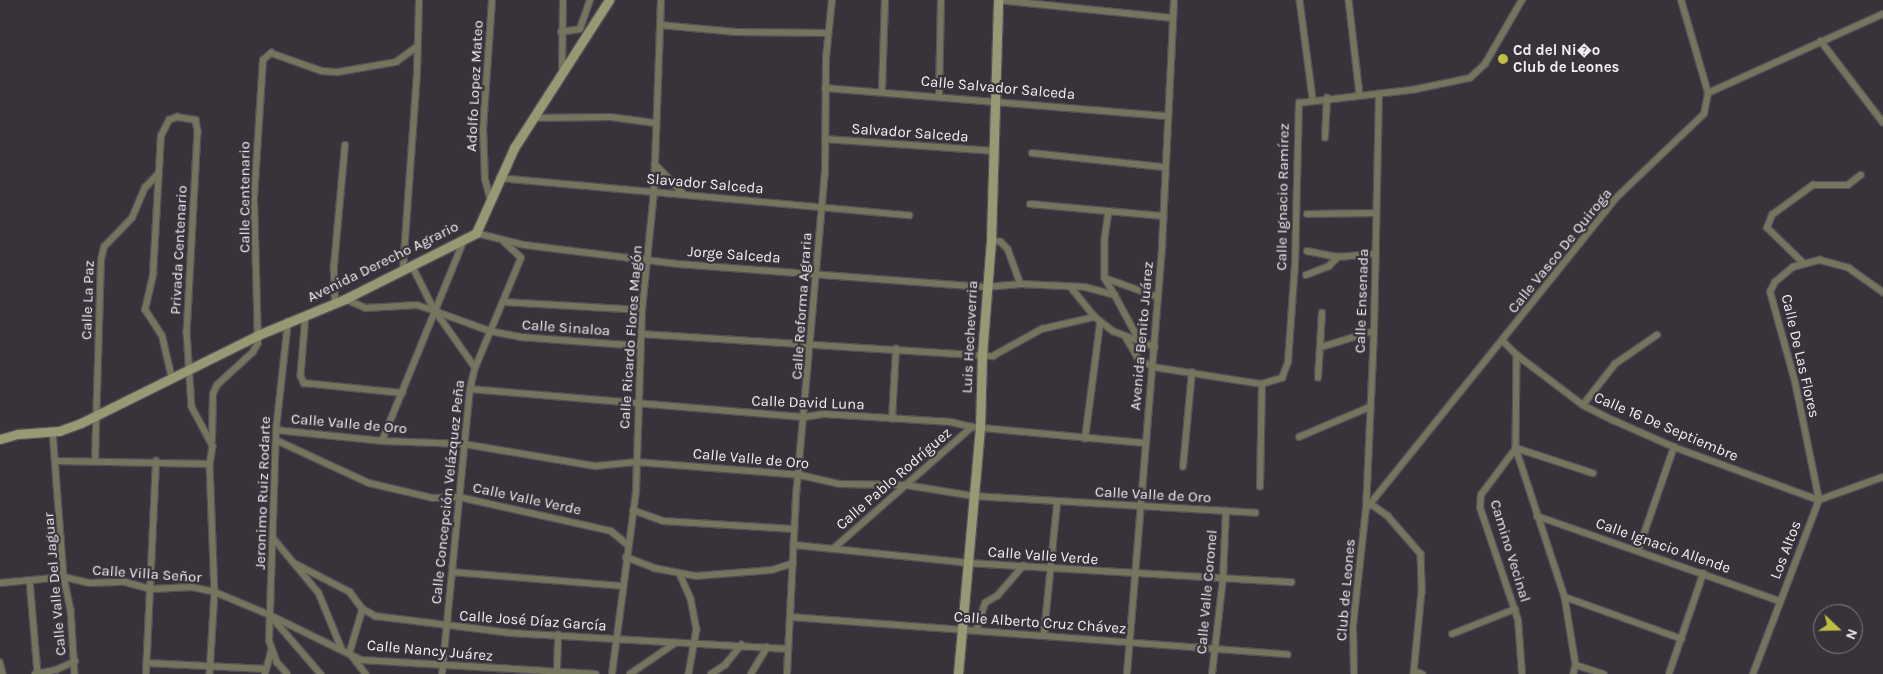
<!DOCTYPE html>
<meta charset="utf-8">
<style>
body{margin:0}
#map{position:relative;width:1883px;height:674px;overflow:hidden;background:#38323b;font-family:Karla,sans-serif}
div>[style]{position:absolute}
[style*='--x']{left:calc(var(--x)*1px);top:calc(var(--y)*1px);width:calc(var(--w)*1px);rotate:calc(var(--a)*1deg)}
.roads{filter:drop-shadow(1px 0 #565059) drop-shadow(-1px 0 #565059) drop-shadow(0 1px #565059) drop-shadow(0 -1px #565059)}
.street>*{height:5.5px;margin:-2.75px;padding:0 2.75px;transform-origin:2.75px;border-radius:2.75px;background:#74755d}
.secondary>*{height:9px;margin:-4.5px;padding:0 4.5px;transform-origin:4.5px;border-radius:4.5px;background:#989872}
.dots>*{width:14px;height:14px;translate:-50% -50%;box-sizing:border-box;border:2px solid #38323b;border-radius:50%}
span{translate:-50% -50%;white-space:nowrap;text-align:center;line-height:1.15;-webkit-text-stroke:4.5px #38323b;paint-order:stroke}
.poi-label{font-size:15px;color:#f2eef4;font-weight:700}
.left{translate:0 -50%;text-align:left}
.street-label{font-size:15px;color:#f2eef4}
.north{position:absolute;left:1813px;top:604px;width:50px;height:50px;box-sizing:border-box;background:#38323b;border:1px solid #827d85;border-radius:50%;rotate:111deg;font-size:14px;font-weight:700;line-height:20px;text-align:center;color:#f2eef4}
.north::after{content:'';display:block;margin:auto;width:18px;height:22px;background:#c0be40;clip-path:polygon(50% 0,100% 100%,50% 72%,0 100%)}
</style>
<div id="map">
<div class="roads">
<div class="street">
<div style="--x:998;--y:0;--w:175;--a:5.9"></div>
<div style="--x:1300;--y:0;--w:100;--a:82.5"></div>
<div style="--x:1349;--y:0;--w:96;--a:83.4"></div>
<div style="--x:660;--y:25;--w:76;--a:5.3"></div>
<div style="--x:736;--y:32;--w:91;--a:0.6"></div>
<div style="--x:561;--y:32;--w:19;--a:-9"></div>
<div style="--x:580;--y:29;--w:31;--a:-71"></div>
<div style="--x:1821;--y:41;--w:102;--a:52.6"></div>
<div style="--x:562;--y:72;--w:72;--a:-89.2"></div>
<div style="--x:825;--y:88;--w:344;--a:4.7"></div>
<div style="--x:882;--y:90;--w:90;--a:-88.1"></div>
<div style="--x:1708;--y:93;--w:192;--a:-24.3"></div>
<div style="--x:939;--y:95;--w:95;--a:-88.8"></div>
<div style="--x:533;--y:118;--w:78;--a:-0.7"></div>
<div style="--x:611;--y:117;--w:44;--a:7.8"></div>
<div style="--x:1325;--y:138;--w:40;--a:-87.1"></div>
<div style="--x:825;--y:139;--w:170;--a:4"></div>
<div style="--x:1032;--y:153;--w:133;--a:6.1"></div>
<div style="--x:655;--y:164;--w:40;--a:46"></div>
<div style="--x:499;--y:178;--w:412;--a:5.2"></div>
<div style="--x:491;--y:202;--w:23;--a:-105"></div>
<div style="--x:485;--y:180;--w:51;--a:-92.2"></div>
<div style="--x:483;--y:129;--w:129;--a:-86"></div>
<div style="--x:1030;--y:204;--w:133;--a:5.2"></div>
<div style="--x:1109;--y:211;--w:28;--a:98"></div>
<div style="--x:1105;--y:239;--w:39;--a:90"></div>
<div style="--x:1105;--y:278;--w:56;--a:19.7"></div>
<div style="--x:1307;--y:214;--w:69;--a:-0.8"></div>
<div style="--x:476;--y:233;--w:50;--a:13.8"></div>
<div style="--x:525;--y:245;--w:154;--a:7.1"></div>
<div style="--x:678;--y:264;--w:309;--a:4.3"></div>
<div style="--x:986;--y:287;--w:35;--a:-5"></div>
<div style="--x:1021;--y:284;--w:64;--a:2.7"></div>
<div style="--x:1085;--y:287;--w:31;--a:15"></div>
<div style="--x:1115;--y:295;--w:55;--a:61.6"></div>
<div style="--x:991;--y:240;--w:10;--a:11"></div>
<div style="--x:1001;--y:242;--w:10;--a:45"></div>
<div style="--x:1008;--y:249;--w:37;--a:70"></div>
<div style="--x:1307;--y:251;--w:32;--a:11"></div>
<div style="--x:1338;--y:257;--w:38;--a:-5"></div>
<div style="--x:1803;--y:263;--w:50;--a:-135.8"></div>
<div style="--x:1767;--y:228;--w:14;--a:-69"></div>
<div style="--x:1772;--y:215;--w:51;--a:-36.2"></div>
<div style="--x:1813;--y:185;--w:35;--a:0"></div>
<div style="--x:1848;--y:185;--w:16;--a:-38"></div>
<div style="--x:412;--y:265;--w:51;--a:63.4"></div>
<div style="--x:403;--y:269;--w:196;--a:-85.9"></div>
<div style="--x:417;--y:73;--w:73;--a:-88.4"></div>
<div style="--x:1306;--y:275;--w:25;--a:-21"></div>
<div style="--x:1329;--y:266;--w:13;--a:-45"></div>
<div style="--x:1105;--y:278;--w:20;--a:60"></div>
<div style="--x:1070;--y:286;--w:40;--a:51"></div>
<div style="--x:345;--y:299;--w:23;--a:23"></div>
<div style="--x:366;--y:308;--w:51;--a:-3.4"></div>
<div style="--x:417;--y:305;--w:19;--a:18"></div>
<div style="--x:504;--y:302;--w:138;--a:3.3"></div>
<div style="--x:335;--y:303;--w:37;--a:-92"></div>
<div style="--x:334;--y:266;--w:121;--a:-84.8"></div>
<div style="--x:306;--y:315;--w:61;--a:94.7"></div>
<div style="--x:301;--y:376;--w:8;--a:67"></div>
<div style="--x:304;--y:383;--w:99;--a:5.8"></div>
<div style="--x:641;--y:334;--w:353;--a:3.6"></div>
<div style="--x:993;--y:356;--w:56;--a:-28.9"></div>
<div style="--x:1042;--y:329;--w:54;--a:-12.8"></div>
<div style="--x:1095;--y:317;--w:23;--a:38"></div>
<div style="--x:1113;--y:331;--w:45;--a:20.9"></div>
<div style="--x:1126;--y:337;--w:24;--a:60"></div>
<div style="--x:1138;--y:358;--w:17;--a:31"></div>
<div style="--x:1153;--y:367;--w:110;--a:8.9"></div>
<div style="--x:1262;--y:384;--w:21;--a:-17"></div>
<div style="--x:1282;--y:378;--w:17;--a:-69"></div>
<div style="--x:1288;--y:362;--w:97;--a:-85.9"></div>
<div style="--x:1295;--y:265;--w:162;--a:-88.6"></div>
<div style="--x:1299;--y:103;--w:114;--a:-6.6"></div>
<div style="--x:1412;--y:90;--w:59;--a:-11.7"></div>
<div style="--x:1470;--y:78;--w:21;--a:-43"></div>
<div style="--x:1485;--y:64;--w:74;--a:-60"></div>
<div style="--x:1503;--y:341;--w:20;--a:45"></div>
<div style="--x:1517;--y:355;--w:93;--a:90.6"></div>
<div style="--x:1516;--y:448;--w:157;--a:71.8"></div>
<div style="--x:1565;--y:597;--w:69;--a:80.8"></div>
<div style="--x:1576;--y:665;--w:9;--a:103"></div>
<div style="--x:1322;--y:347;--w:54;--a:-17.1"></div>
<div style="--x:1517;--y:355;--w:83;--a:37.1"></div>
<div style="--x:1583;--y:405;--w:34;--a:27"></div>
<div style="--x:1613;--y:420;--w:67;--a:23.9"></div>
<div style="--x:1674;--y:447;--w:154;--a:20.1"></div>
<div style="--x:475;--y:368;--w:70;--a:-125.1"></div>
<div style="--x:435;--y:311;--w:59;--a:20"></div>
<div style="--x:490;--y:331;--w:31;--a:11"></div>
<div style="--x:520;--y:337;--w:120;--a:4.3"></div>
<div style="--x:1318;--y:378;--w:65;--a:-86.5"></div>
<div style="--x:172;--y:379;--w:44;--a:-103.1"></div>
<div style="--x:162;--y:336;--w:31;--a:-123"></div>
<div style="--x:145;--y:310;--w:37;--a:-77"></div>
<div style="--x:153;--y:274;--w:138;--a:-86.7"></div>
<div style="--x:161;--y:136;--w:18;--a:-63"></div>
<div style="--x:169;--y:120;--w:9;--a:-21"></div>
<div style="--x:177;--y:117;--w:19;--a:9"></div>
<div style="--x:196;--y:120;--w:11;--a:80"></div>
<div style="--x:198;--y:131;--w:201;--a:93.1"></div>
<div style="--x:187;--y:332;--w:75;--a:86.2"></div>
<div style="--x:192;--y:407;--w:44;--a:61.7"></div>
<div style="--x:213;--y:446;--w:18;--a:99"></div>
<div style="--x:210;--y:464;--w:128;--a:87.8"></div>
<div style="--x:215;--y:592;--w:82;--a:93.5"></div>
<div style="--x:470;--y:389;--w:336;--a:4.8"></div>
<div style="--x:805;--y:417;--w:20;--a:-9"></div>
<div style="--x:825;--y:414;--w:126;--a:3.6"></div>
<div style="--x:951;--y:422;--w:22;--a:13"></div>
<div style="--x:972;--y:427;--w:175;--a:5.3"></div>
<div style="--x:1583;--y:405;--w:52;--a:-52"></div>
<div style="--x:1615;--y:364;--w:51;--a:-34.6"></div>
<div style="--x:892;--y:419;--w:70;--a:-86.7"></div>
<div style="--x:276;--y:430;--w:107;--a:5.9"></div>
<div style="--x:382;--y:441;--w:82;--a:2.1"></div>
<div style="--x:464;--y:444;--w:134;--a:9.5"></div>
<div style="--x:596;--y:466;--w:40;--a:-5.7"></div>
<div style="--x:636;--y:462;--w:165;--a:4.5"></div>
<div style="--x:800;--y:475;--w:41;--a:12.7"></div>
<div style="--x:840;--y:484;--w:66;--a:0.9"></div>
<div style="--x:906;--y:485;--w:68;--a:9.3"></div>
<div style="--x:973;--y:496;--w:283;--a:3.4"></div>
<div style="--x:53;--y:431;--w:146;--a:85.7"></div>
<div style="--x:64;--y:577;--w:33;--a:78"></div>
<div style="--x:71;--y:609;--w:65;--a:86.5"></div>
<div style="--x:1299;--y:437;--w:77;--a:-22.9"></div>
<div style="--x:1085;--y:439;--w:117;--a:-82.6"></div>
<div style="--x:212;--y:440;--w:46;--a:-88.8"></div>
<div style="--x:213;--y:394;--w:10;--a:-66"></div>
<div style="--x:217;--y:385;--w:49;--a:-42.5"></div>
<div style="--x:253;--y:352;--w:10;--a:-61"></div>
<div style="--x:258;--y:343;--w:144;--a:-91.6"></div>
<div style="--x:254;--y:199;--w:139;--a:-86.3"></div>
<div style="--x:263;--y:60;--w:11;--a:-41"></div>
<div style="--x:271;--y:53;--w:54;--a:19.4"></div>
<div style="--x:322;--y:71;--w:16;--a:4"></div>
<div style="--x:338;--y:72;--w:59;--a:-9.8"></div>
<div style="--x:396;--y:62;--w:26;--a:-36"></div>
<div style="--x:276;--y:440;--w:102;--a:24.8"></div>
<div style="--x:369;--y:483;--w:66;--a:13.2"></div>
<div style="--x:433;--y:498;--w:26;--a:-2"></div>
<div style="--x:459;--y:497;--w:156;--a:12.6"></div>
<div style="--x:611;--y:531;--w:22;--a:39"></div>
<div style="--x:382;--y:441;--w:219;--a:-67.8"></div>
<div style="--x:58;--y:461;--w:152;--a:1.1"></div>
<div style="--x:95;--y:461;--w:201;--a:-88.3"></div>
<div style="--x:101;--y:260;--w:13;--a:-77"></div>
<div style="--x:104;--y:247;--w:40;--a:-46"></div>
<div style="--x:132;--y:218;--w:33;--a:-67"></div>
<div style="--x:145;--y:188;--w:18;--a:-47"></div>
<div style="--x:1183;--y:467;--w:95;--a:-84.6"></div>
<div style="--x:1260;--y:487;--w:103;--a:-88.9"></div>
<div style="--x:1819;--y:500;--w:120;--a:-101.5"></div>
<div style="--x:1795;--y:382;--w:93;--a:-105.5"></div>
<div style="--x:1770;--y:292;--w:11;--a:-63"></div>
<div style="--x:1775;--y:282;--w:23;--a:-40"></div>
<div style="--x:1793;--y:267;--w:28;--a:-15"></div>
<div style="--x:1820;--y:260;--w:30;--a:15"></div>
<div style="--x:1849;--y:268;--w:42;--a:35.2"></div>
<div style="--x:1371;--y:504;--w:21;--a:35"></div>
<div style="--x:1388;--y:516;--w:50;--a:49"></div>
<div style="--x:1421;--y:554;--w:38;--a:88"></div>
<div style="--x:1422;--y:592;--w:82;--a:95.6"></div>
<div style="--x:1366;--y:509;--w:396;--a:-51.2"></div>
<div style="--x:1614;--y:200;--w:124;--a:-43.7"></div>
<div style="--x:1704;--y:114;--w:21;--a:-79"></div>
<div style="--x:1708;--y:93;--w:97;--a:-106.2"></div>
<div style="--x:633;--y:510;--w:32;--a:20"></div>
<div style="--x:663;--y:521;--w:131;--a:3.5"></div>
<div style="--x:1537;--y:516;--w:257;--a:19.3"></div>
<div style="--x:274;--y:539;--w:70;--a:50.2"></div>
<div style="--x:319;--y:593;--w:61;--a:67.7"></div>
<div style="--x:795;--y:545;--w:174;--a:5.9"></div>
<div style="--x:968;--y:563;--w:324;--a:3.4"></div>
<div style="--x:833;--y:549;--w:185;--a:-41.3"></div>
<div style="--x:1638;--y:551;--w:110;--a:-70.9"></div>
<div style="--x:626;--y:557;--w:30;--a:21"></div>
<div style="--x:654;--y:568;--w:43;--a:10.8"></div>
<div style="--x:696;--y:576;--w:76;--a:-4.5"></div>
<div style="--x:772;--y:570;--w:22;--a:-18"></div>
<div style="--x:294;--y:563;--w:63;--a:27.4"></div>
<div style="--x:350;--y:592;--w:21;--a:53"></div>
<div style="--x:363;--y:609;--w:14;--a:30"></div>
<div style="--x:375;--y:616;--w:137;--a:7.1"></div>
<div style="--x:511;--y:633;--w:277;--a:3.3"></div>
<div style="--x:452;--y:572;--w:172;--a:4.7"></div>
<div style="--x:680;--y:574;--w:27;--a:66"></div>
<div style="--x:691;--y:599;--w:31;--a:79"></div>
<div style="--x:697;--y:629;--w:46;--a:100.1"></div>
<div style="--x:30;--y:580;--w:94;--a:85.1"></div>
<div style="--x:0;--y:583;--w:64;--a:-5.4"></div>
<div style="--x:64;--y:577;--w:26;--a:13"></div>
<div style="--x:89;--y:583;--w:36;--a:-2"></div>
<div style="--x:125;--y:582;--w:28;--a:15"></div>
<div style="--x:152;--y:589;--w:40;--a:-2.9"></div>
<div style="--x:192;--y:587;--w:24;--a:12"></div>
<div style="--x:215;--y:592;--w:60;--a:22.7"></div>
<div style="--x:270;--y:615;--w:78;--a:49.2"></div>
<div style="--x:1565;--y:597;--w:124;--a:19.7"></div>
<div style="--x:363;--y:609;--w:46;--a:106.5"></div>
<div style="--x:350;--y:653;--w:26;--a:53"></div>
<div style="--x:272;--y:616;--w:100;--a:26.1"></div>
<div style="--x:362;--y:660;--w:234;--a:3.4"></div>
<div style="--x:791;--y:617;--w:498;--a:4.3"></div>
<div style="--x:976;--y:631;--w:29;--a:-72"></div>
<div style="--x:985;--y:603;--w:14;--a:-30"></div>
<div style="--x:997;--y:596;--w:40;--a:-49"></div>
<div style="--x:1044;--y:634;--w:132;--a:-84.3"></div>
<div style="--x:1452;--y:634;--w:68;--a:-21.6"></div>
<div style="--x:0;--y:662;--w:12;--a:76"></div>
<div style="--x:147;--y:663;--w:119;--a:2.9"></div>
<div style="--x:1576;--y:665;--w:29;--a:18"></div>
<div style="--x:557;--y:669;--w:34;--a:-88"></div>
<div style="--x:1415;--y:671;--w:8;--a:23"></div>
<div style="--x:35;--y:674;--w:21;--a:-11"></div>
<div style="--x:56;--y:670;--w:21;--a:-25"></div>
<div style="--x:146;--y:674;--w:213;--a:-87.3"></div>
<div style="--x:265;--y:674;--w:24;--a:-75"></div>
<div style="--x:287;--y:674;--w:15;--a:-132"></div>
<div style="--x:277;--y:663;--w:23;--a:-110"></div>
<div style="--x:269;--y:641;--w:211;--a:-88.1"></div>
<div style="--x:276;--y:430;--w:109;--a:-83.7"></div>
<div style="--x:442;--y:674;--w:286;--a:-84.4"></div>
<div style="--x:470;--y:389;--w:22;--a:-77"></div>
<div style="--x:475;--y:368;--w:119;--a:-67.3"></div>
<div style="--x:521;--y:258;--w:23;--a:-137"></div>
<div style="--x:612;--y:674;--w:185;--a:-82.5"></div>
<div style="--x:636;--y:491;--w:181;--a:-88.1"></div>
<div style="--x:642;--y:310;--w:120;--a:-84.2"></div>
<div style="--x:654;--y:191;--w:191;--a:-87.9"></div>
<div style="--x:630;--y:674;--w:53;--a:-34.3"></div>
<div style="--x:711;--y:674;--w:17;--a:-33"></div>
<div style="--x:725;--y:665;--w:26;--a:-51"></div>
<div style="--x:751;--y:674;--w:31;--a:-59"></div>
<div style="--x:787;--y:674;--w:178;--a:-87.1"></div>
<div style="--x:796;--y:496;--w:323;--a:-84.9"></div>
<div style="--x:825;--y:174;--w:116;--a:-89.5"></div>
<div style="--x:826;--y:58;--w:58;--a:-84.1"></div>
<div style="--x:1127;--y:674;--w:429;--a:-85.3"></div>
<div style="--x:1162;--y:246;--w:246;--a:-87.2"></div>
<div style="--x:1212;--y:674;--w:96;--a:-83.4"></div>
<div style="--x:1223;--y:579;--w:68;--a:-87.5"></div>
<div style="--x:1354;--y:674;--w:48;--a:-91.2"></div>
<div style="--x:1353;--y:626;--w:118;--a:-83.7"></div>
<div style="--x:1366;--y:509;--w:178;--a:-87.4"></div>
<div style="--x:1374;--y:331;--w:237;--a:-88.8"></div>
<div style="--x:1522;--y:674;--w:54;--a:-94.2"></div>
<div style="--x:1518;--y:620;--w:118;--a:-108.7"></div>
<div style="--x:1480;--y:508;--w:13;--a:-86"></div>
<div style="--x:1481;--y:495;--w:59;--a:-53.3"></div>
<div style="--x:1516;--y:448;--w:81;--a:18"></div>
<div style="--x:1669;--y:674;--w:106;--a:-71.2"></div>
<div style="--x:1753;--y:674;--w:186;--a:-69.2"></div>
<div style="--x:1819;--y:500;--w:68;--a:-19.8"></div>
</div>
<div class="secondary">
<div style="--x:0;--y:439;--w:19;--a:-16"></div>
<div style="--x:18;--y:434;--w:41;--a:-4.2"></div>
<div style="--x:59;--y:431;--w:23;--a:-20"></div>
<div style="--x:81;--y:423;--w:198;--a:-26.4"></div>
<div style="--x:258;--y:335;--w:94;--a:-22.5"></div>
<div style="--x:345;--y:299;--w:147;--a:-26.7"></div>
<div style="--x:476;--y:233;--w:93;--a:-65.9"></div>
<div style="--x:514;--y:148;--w:176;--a:-57.3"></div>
<div style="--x:958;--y:674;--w:248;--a:-84.9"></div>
<div style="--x:980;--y:427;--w:72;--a:-88.4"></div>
<div style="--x:982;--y:355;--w:115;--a:-85.5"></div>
<div style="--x:991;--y:240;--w:240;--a:-88.3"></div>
</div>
</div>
<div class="dots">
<div style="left:1503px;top:59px;background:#c0be40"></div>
</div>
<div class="poi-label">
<span class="left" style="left:1513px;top:59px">Cd del Ni�o<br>Club de Leones</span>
</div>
<div class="street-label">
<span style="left:475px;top:86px;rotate:-87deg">Adolfo Lopez Mateo</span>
<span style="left:998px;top:88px;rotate:5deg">Calle Salvador Salceda</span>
<span style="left:910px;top:133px;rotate:4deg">Salvador Salceda</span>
<span style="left:705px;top:184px;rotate:5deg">Slavador Salceda</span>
<span style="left:245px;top:197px;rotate:-90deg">Calle Centenario</span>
<span style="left:1283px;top:197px;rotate:-89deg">Calle Ignacio Ramírez</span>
<span style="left:179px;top:250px;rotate:-87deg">Privada Centenario</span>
<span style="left:1560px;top:251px;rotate:-51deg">Calle Vasco De Quiroga</span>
<span style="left:734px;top:255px;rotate:4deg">Jorge Salceda</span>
<span style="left:383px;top:262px;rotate:-26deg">Avenida Derecho Agrario</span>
<span style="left:88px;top:300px;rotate:-88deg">Calle La Paz</span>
<span style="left:1362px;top:301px;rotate:-88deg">Calle Ensenada</span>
<span style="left:802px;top:306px;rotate:-86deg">Calle Reforma Agraria</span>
<span style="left:566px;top:328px;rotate:4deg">Calle Sinaloa</span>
<span style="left:1142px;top:336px;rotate:-85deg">Avenida Benito Juárez</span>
<span style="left:631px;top:337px;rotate:-86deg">Calle Ricardo Flores Magón</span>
<span style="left:970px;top:337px;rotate:-87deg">Luis Hecheverria</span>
<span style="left:1800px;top:356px;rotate:77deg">Calle De Las Flores</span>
<span style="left:808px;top:403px;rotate:2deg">Calle David Luna</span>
<span style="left:349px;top:424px;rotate:5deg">Calle Valle de Oro</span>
<span style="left:1666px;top:427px;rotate:23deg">Calle 16 De Septiembre</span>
<span style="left:751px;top:459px;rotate:5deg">Calle Valle de Oro</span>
<span style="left:894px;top:479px;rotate:-41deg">Calle Pablo Rodríguez</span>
<span style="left:448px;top:492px;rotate:-84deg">Calle Concepción Velázquez Peña</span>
<span style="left:263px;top:493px;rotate:-88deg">Jeronimo Ruiz Rodarte</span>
<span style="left:1153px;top:495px;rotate:3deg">Calle Valle de Oro</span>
<span style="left:527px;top:499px;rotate:12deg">Calle Valle Verde</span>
<span style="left:1663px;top:546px;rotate:19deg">Calle Ignacio Allende</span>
<span style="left:1786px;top:550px;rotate:-69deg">Los Altos</span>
<span style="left:1510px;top:551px;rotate:73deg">Camino Vecinal</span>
<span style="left:1043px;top:556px;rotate:4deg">Calle Valle Verde</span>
<span style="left:147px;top:574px;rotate:4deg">Calle Villa Señor</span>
<span style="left:55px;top:584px;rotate:-95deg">Calle Valle Del Jaguar</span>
<span style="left:1346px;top:590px;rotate:-85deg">Club de Leones</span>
<span style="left:1207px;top:592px;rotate:-85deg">Calle Valle Coronel</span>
<span style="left:533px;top:621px;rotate:4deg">Calle José Díaz García</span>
<span style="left:1040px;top:623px;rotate:4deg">Calle Alberto Cruz Chávez</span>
<span style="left:430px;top:651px;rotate:5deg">Calle Nancy Juárez</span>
</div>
<div class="north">N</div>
</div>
